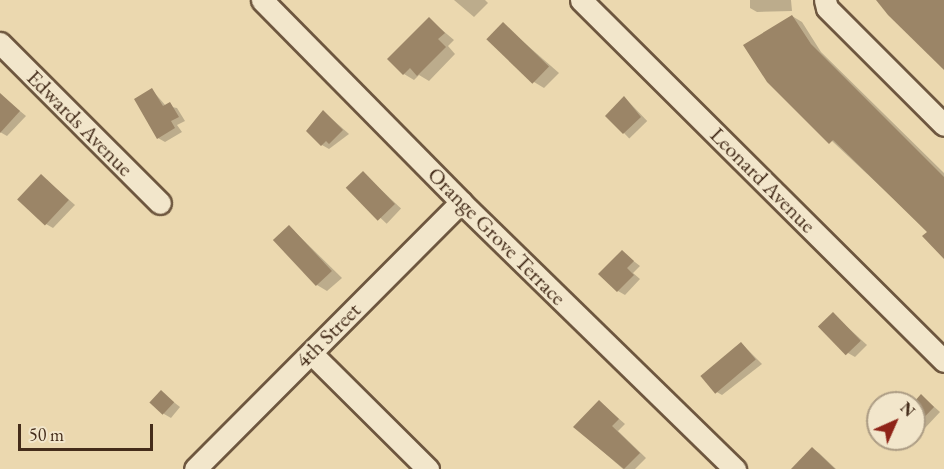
<!DOCTYPE html>
<style>
body{margin:0}
#map{position:relative;width:944px;height:469px;overflow:hidden;background:#ebd8af;font-family:"EB Garamond",serif}
div>[style]{position:absolute}
[style*='--x']{left:calc(var(--x)*1px);top:calc(var(--y)*1px);width:calc(var(--w)*1px);rotate:calc(var(--a)*1deg)}
.shadow>*{inset:0;background:#0003;transform-origin:0 0}
.building>*{inset:0;background:#9b8567;transform-origin:0 0}
.roads{filter:drop-shadow(2px 0 #6e573f) drop-shadow(-2px 0 #6e573f) drop-shadow(0 2px #6e573f) drop-shadow(0 -2px #6e573f)}
.minor>*{height:21px;margin:-10.5px;padding:0 10.5px;transform-origin:10.5px;border-radius:10.5px;background:#f2e6cb}
span{translate:-50% -50%;white-space:nowrap;text-align:center;line-height:1.15;-webkit-text-stroke:4.5px #f2e6cb;paint-order:stroke}
.street-label{font-size:22px;color:#442c1a}
.north{position:absolute;left:866px;top:391px;width:60px;height:60px;box-sizing:border-box;background:#f2e6cb;border:2px solid #ac9c84;border-radius:50%;rotate:45deg;font-size:16px;font-weight:700;line-height:24px;text-align:center;color:#442c1a}
.north::after{content:'';display:block;margin:auto;width:21px;height:27px;background:#8f2418;clip-path:polygon(50% 0,100% 100%,50% 72%,0 100%)}
.scale{position:absolute;left:18px;top:424px;width:135px;height:27px;box-sizing:border-box;border:3px solid #442c1a;border-top:0;padding-left:8px;font-size:18px;line-height:21px;white-space:nowrap;color:#442c1a;-webkit-text-stroke:4px #f2e6cb;paint-order:stroke}
</style>
<div id="map">
<div class="shadow">
<div style="clip-path:polygon(454px 0,485px 0,488px 3px,474px 17px)"></div>
<div style="clip-path:polygon(750px 0,791px 0,792px 11px,757px 12px,750px 8px)"></div>
<div style="clip-path:polygon(792px 16px,802px 22px,821px 52px,944px 173px,944px 255px,929px 232px,768px 81px)"></div>
<div style="clip-path:polygon(429px 19px,454px 40px,448px 46px,455px 54px,429px 81px,419px 75px,414px 80px,404px 74px)"></div>
<div style="clip-path:polygon(503px 24px,559px 73px,544px 88px,534px 82px)"></div>
<div style="clip-path:polygon(152px 90px,166px 106px,177px 108px,185px 121px,177px 125px,182px 132px,165px 142px,158px 138px)"></div>
<div style="clip-path:polygon(3px 97px,26px 116px,7px 136px,0 132px)"></div>
<div style="left:625px;top:98px;width:32px;height:25px;rotate:46deg"></div>
<div style="clip-path:polygon(324px 112px,349px 134px,329px 149px,322px 145px)"></div>
<div style="left:363px;top:173px;width:52px;height:21px;rotate:43deg"></div>
<div style="clip-path:polygon(42px 176px,75px 205px,53px 228px,46px 224px)"></div>
<div style="clip-path:polygon(289px 226px,342px 278px,327px 291px,317px 285px)"></div>
<div style="clip-path:polygon(622px 252px,640px 266px,633px 273px,640px 279px,625px 295px,618px 291px)"></div>
<div style="clip-path:polygon(833px 314px,867px 345px,855px 357px,848px 353px)"></div>
<div style="clip-path:polygon(741px 343px,762px 364px,722px 395px,715px 391px)"></div>
<div style="clip-path:polygon(161px 392px,180px 407px,171px 418px,164px 414px)"></div>
<div style="clip-path:polygon(922px 396px,940px 412px,925px 428px,914px 420px,914px 404px)"></div>
<div style="clip-path:polygon(600px 402px,625px 424px,618px 431px,646px 458px,635px 469px,623px 469px,575px 427px)"></div>
<div style="clip-path:polygon(813px 449px,819px 453px,836px 469px,805px 469px)"></div>
</div>
<div class="building">
<div style="clip-path:polygon(876px 0,944px 0,944px 70px,888px 15px)"></div>
<div style="clip-path:polygon(792px 15px,811px 44px,944px 177px,944px 259px,922px 236px,927px 232px,833px 140px,829px 144px,767px 82px,743px 45px)"></div>
<div style="clip-path:polygon(429px 17px,445px 33px,438px 39px,446px 47px,417px 76px,410px 68px,403px 75px,387px 59px)"></div>
<div style="left:503px;top:22px;width:64px;height:24px;rotate:44deg"></div>
<div style="clip-path:polygon(152px 88px,163px 106px,170px 102px,179px 117px,171px 121px,175px 128px,157px 139px,134px 99px)"></div>
<div style="clip-path:polygon(0 93px,20px 111px,0 133px)"></div>
<div style="clip-path:polygon(624px 96px,641px 117px,623px 134px,605px 116px)"></div>
<div style="clip-path:polygon(323px 110px,343px 130px,329px 144px,326px 141px,321px 146px,306px 131px)"></div>
<div style="left:363px;top:171px;width:46px;height:24px;rotate:46deg"></div>
<div style="left:41px;top:174px;width:38px;height:35px;rotate:43deg"></div>
<div style="left:289px;top:225px;width:63px;height:22px;rotate:47deg"></div>
<div style="clip-path:polygon(622px 250px,634px 261px,627px 268px,634px 275px,617px 292px,598px 274px)"></div>
<div style="left:833px;top:312px;width:40px;height:21px;rotate:46deg"></div>
<div style="left:741px;top:342px;width:23px;height:53px;rotate:50deg"></div>
<div style="left:161px;top:390px;width:18px;height:17px;rotate:43deg"></div>
<div style="clip-path:polygon(921px 394px,934px 407px,914px 428px,914px 402px)"></div>
<div style="clip-path:polygon(599px 400px,619px 419px,612px 426px,640px 453px,624px 469px,573px 427px)"></div>
<div style="clip-path:polygon(812px 447px,835px 469px,791px 469px)"></div>
</div>
<div class="roads">
<div class="minor">
<div style="--x:262;--y:0;--w:284;--a:45.4"></div>
<div style="--x:461;--y:202;--w:383;--a:44.3"></div>
<div style="--x:581;--y:0;--w:512;--a:44.84"></div>
<div style="--x:825;--y:0;--w:8;--a:76"></div>
<div style="--x:827;--y:8;--w:165;--a:45"></div>
<div style="--x:0;--y:43;--w:226;--a:45"></div>
<div style="--x:311;--y:353;--w:165;--a:44.8"></div>
<div style="--x:195;--y:469;--w:377;--a:-45.1"></div>
</div>
</div>
<div class="street-label">
<span style="left:80px;top:123px;rotate:45deg">Edwards Avenue</span>
<span style="left:763px;top:180px;rotate:45deg">Leonard Avenue</span>
<span style="left:497px;top:236px;rotate:45deg">Orange Grove Terrace</span>
<span style="left:328px;top:335px;rotate:-45deg">4th Street</span>
</div>
<div class="north">N</div>
<div class="scale">50 m</div>
</div>
